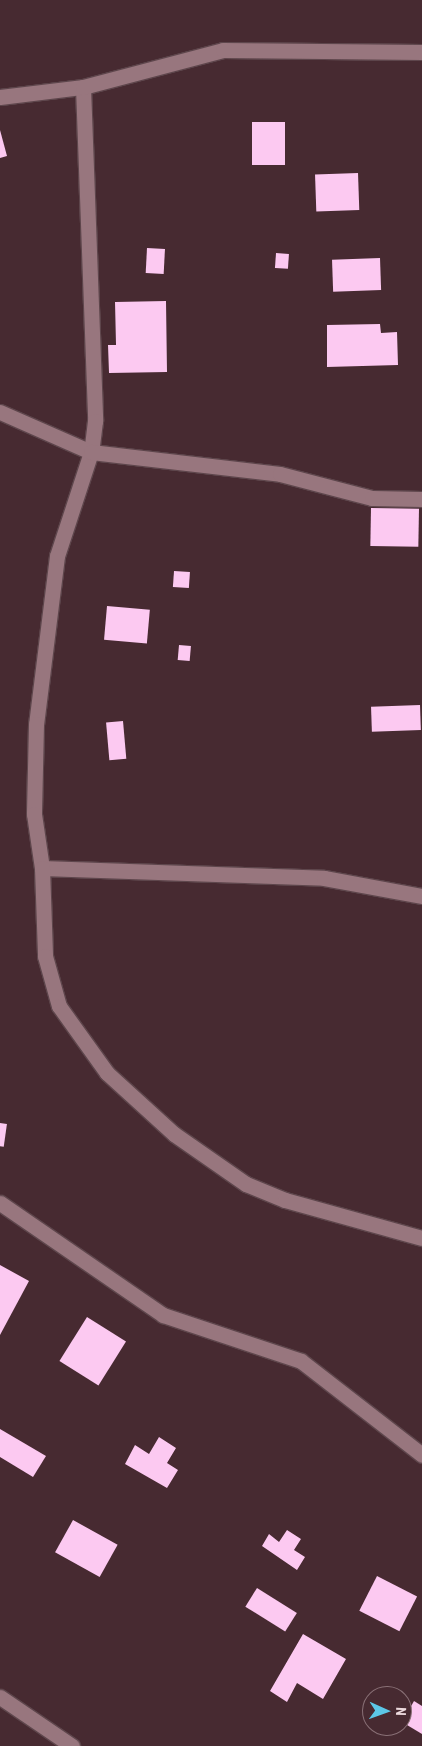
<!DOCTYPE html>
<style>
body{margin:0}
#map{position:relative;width:422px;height:1746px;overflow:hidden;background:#472a31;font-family:"Roboto Condensed",sans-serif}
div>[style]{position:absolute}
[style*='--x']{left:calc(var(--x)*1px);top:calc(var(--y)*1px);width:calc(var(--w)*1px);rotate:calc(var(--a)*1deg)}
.building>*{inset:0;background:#fcc9f1;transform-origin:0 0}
.roads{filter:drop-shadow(1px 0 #5e464c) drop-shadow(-1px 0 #5e464c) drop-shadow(0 1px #5e464c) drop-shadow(0 -1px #5e464c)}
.lane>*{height:15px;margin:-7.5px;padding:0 7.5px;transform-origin:7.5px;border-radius:7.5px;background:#98767e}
span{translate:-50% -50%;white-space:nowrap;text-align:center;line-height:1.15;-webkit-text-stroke:5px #472a31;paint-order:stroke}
.north{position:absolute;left:362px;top:1686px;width:50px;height:50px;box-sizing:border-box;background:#472a31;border:1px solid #897076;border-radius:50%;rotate:92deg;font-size:14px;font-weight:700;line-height:20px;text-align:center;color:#eddade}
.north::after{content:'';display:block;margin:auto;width:18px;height:22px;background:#5cc7e7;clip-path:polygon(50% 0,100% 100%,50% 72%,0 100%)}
</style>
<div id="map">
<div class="building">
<div style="left:252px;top:122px;width:33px;height:43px"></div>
<div style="clip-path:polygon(0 130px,7px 156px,0 158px)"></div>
<div style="left:358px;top:173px;width:37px;height:43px;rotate:88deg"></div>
<div style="left:147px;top:248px;width:18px;height:25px;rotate:3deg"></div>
<div style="left:276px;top:253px;width:13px;height:15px;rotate:4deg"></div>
<div style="left:380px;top:258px;width:32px;height:48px;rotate:88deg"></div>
<div style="clip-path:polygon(166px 301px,167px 372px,109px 373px,108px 345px,116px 345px,115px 302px)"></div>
<div style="clip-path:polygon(380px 324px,381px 333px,397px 332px,398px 365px,327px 367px,327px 325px)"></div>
<div style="left:371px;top:508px;width:48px;height:38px;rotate:1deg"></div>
<div style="left:174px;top:571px;width:16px;height:16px;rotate:4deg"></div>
<div style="left:107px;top:606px;width:43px;height:34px;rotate:5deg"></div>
<div style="left:179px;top:645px;width:12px;height:15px;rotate:5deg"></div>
<div style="left:420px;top:705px;width:25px;height:49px;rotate:88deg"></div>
<div style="left:123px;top:721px;width:38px;height:17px;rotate:85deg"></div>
<div style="left:0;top:1123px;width:7px;height:23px;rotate:8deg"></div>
<div style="clip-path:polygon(0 1265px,29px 1281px,0 1335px)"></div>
<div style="left:87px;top:1317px;width:46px;height:52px;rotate:32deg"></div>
<div style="clip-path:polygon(0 1429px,46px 1456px,33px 1477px,0 1457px)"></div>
<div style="clip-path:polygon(159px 1437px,176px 1448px,167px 1463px,178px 1470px,167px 1488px,125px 1464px,135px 1445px,149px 1454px)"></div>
<div style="left:73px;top:1520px;width:51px;height:37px;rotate:29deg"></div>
<div style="clip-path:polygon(287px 1530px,301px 1539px,294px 1550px,305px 1557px,297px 1570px,262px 1546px,269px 1534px,279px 1542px)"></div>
<div style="left:377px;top:1576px;width:45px;height:39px;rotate:27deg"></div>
<div style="left:257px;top:1588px;width:47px;height:22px;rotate:32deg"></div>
<div style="clip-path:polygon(303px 1634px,346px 1659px,323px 1699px,297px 1683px,287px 1702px,270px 1691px)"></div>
<div style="clip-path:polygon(414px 1701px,422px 1706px,422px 1734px,402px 1722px)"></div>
</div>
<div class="roads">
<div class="lane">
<div style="--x:83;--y:87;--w:334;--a:87.9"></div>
<div style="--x:95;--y:421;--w:31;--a:97"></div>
<div style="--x:91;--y:452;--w:109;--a:108.1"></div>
<div style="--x:57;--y:556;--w:169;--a:97.1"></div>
<div style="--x:36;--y:724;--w:90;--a:91.3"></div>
<div style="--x:34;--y:814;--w:55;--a:81.6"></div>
<div style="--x:42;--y:868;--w:282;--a:2"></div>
<div style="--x:324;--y:878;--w:100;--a:10.4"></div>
<div style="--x:0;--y:97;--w:84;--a:-6.9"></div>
<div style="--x:83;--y:87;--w:145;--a:-14.8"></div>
<div style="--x:223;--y:50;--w:199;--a:0.6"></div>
<div style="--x:0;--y:412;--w:99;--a:23.7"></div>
<div style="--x:91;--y:452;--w:190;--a:6.6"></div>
<div style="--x:280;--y:474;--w:95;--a:14.6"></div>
<div style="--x:372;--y:498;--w:50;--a:1.1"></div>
<div style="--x:42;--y:868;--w:88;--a:88"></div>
<div style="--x:45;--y:956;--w:52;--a:74.4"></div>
<div style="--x:59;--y:1006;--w:82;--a:54.4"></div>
<div style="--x:107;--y:1073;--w:91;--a:42.3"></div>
<div style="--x:174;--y:1134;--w:88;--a:34.8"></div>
<div style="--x:246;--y:1184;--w:42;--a:22.3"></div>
<div style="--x:285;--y:1200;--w:142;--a:15.5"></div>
<div style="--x:0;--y:1203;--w:198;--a:34.5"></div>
<div style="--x:163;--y:1315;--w:145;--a:18.4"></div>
<div style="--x:301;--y:1361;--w:153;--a:37.8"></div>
<div style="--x:0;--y:1697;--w:87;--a:34.2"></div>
</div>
</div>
<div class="north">N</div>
</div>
